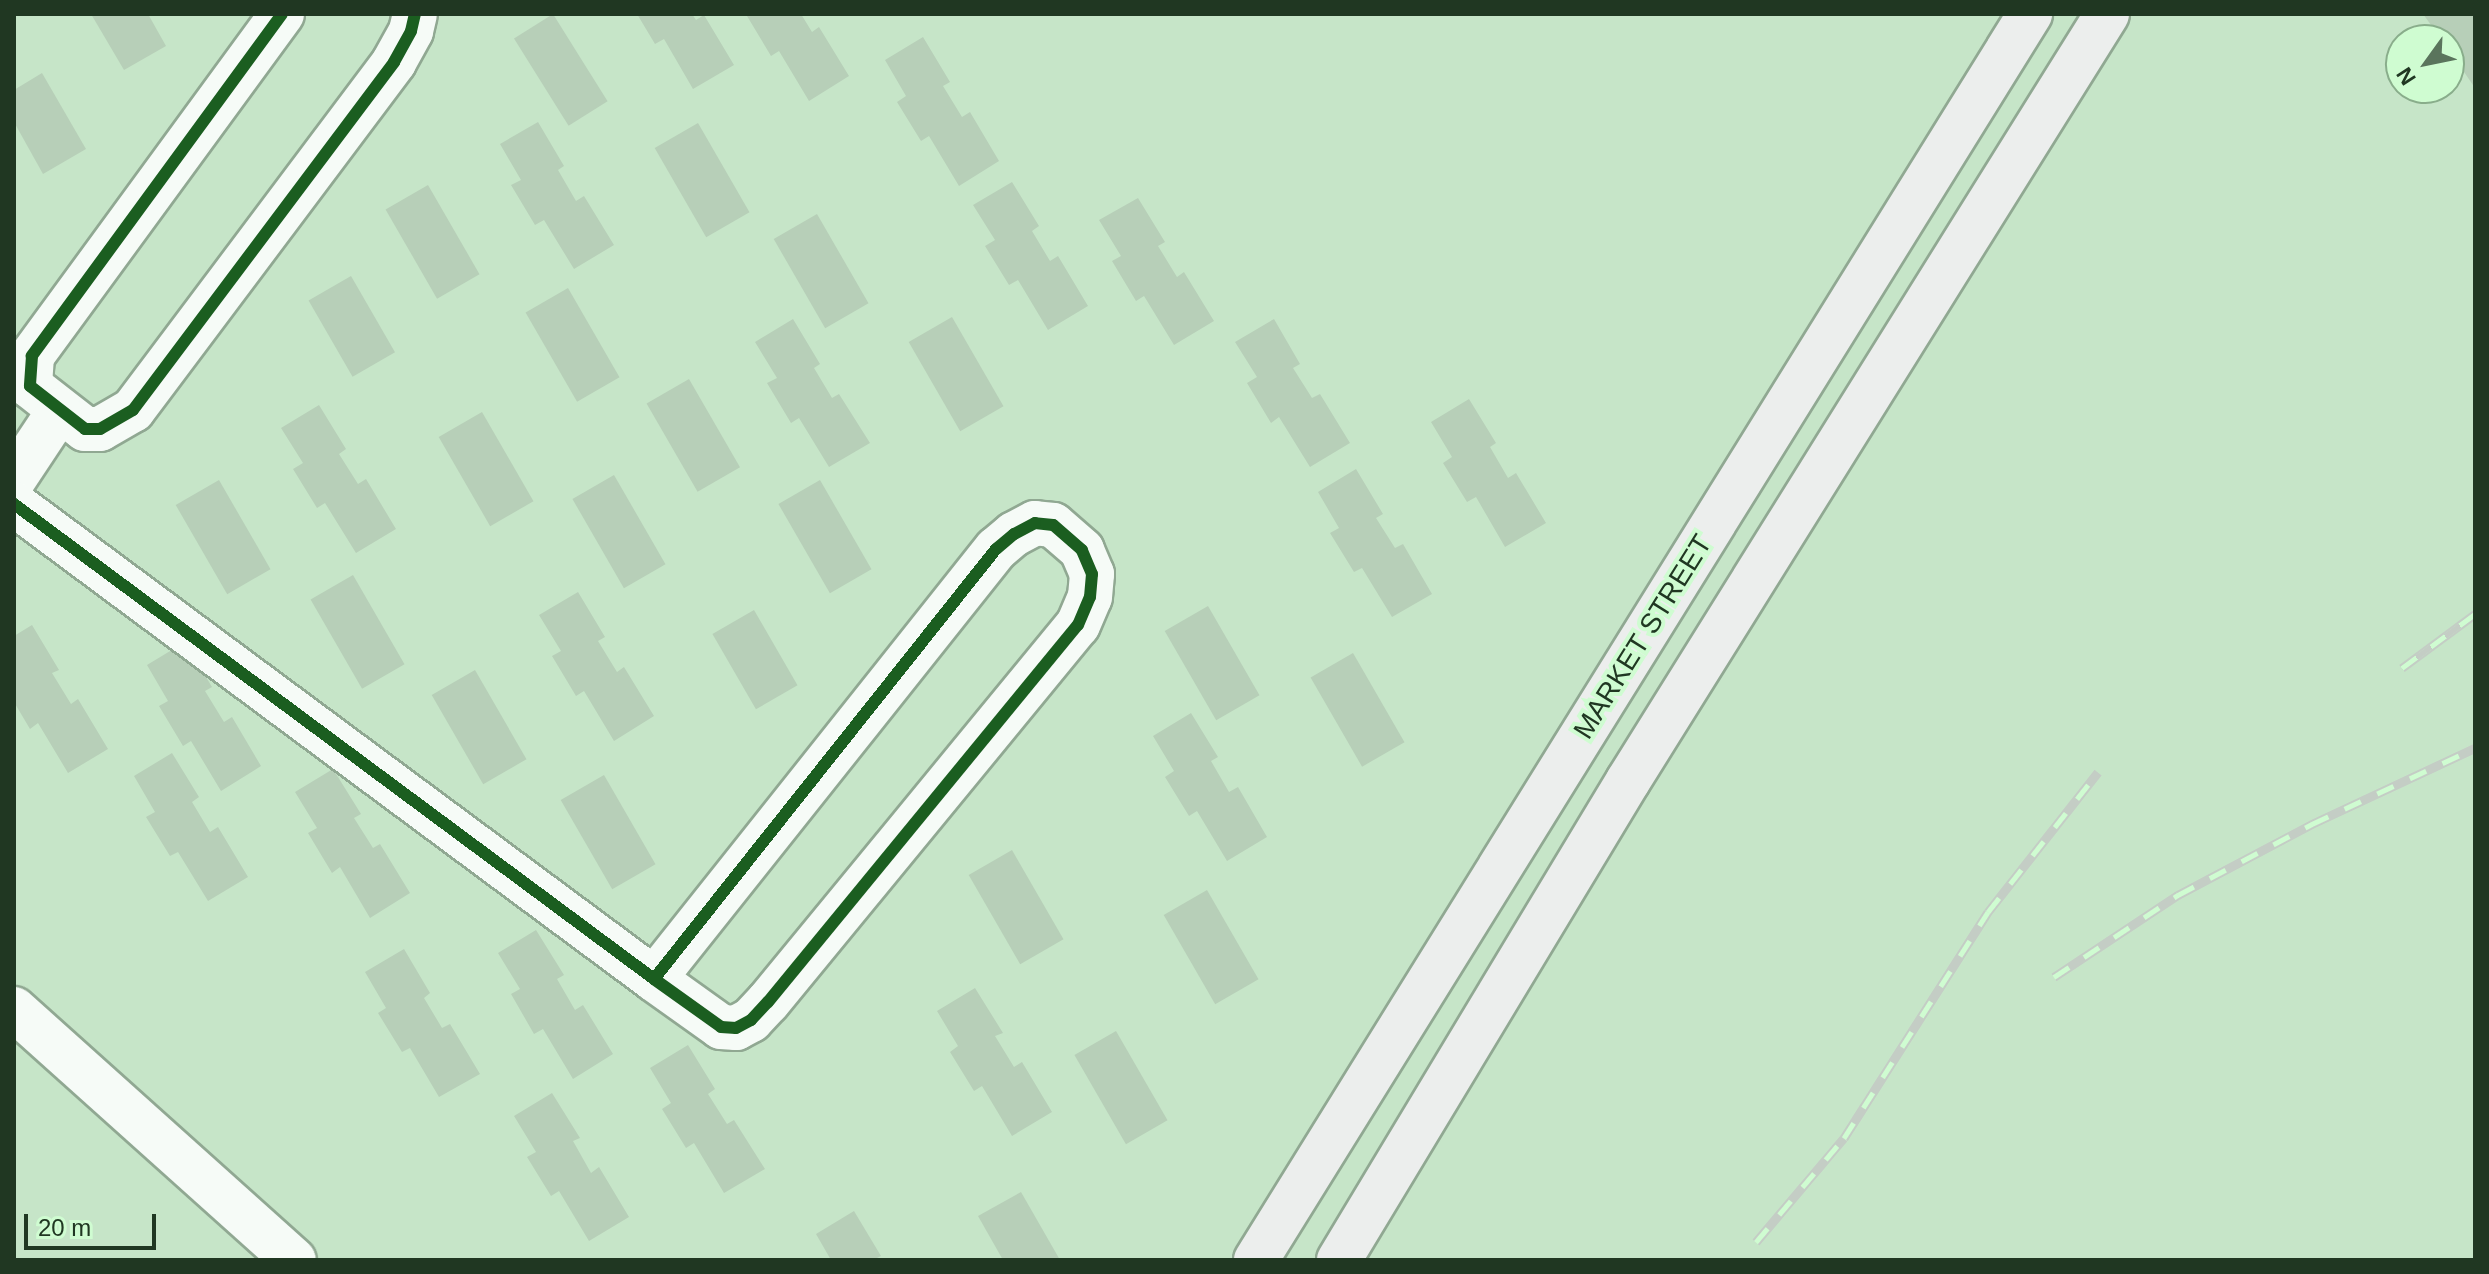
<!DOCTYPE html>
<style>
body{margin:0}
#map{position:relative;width:2489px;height:1274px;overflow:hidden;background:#c6e5c8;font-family:Arial,sans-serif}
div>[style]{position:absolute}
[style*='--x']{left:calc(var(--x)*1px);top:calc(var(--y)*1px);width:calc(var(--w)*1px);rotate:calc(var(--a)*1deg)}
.building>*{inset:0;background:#b7cfb8;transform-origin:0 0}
.roads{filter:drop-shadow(2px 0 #90a892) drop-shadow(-2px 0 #90a892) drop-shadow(0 2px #90a892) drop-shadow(0 -2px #90a892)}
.minor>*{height:44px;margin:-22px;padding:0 22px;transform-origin:22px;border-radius:22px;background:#f6fbf7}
.major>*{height:44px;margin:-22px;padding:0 22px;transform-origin:22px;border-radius:22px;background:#eceeed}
.rail>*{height:9px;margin-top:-4.5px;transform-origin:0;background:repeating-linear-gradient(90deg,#cffcd1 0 18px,#c4cdc5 0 36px);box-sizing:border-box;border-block:2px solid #c4cdc5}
.cycleway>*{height:12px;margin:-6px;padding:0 6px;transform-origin:6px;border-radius:6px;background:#1b5e20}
span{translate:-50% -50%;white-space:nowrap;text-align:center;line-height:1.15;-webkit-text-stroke:8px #cffcd1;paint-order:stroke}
.street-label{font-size:28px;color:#203722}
.frame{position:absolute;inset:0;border:16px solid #203722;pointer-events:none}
.north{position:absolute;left:2385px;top:24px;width:80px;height:80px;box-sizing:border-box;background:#cffcd1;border:2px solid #89ad8b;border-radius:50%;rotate:237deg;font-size:22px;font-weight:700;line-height:32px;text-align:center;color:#203722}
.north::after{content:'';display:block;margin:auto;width:28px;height:36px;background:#5a745c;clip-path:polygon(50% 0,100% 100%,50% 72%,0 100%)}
.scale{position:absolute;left:24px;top:1214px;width:132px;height:36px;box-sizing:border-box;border:4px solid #203722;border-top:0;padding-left:10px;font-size:24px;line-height:28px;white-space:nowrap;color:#203722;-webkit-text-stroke:6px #cffcd1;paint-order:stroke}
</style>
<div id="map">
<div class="building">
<div style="clip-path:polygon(91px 14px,148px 14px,166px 46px,124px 70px)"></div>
<div style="left:553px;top:14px;width:103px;height:46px;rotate:58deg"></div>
<div style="clip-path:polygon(637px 14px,692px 14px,696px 20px,704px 15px,734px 65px,693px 89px,664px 39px,655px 44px)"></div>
<div style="clip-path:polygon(751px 14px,801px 14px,812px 32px,819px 27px,849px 76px,809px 101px,779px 51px,771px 56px,747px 16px)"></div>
<div style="clip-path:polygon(2423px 14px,2475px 14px,2475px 88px,2449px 50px,2449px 40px,2442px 40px)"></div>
<div style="clip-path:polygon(923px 37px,950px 82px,943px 86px,962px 117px,970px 112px,999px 161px,959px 186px,929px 136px,921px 141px,897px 102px,906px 96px,885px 60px)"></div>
<div style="clip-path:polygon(42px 73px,86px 149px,43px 174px,14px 122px,14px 90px)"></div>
<div style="clip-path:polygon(538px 122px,564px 166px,558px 170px,576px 201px,584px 196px,614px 245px,574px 269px,544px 220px,535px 225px,511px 185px,521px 180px,500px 144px)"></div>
<div style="left:698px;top:123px;width:103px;height:50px;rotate:60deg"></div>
<div style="clip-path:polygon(1012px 182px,1039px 226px,1032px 231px,1050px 261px,1058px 256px,1088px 306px,1048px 330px,1018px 280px,1009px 285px,985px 246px,995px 240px,973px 205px)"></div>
<div style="left:428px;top:185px;width:103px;height:49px;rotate:60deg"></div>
<div style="clip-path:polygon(1138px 198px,1165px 242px,1158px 246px,1177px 277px,1184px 272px,1214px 321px,1174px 345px,1144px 296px,1136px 301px,1112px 261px,1121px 256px,1099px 220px)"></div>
<div style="left:817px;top:214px;width:103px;height:50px;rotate:60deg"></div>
<div style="left:351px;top:276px;width:88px;height:49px;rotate:60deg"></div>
<div style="left:568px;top:288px;width:103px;height:49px;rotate:60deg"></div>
<div style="left:952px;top:317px;width:103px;height:50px;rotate:60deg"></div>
<div style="clip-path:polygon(793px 319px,820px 364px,814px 368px,832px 398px,839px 394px,870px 443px,829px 467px,799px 418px,791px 423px,767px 383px,777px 378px,755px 342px)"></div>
<div style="clip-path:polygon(1274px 319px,1300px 364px,1293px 368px,1312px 398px,1320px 394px,1350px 443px,1310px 467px,1279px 417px,1271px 423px,1247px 383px,1257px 377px,1235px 342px)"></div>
<div style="left:689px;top:379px;width:102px;height:49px;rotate:60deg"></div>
<div style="clip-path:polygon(1469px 399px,1496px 443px,1490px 447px,1508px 478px,1516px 473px,1546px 523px,1505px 547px,1476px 497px,1467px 502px,1443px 463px,1452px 457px,1431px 422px)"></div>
<div style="clip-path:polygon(319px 405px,346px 449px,339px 454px,358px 484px,366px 479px,396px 529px,356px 553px,325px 503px,317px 508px,293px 469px,303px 463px,281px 428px)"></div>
<div style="left:482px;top:412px;width:103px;height:50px;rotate:60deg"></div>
<div style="clip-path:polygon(1356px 469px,1383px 514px,1376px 518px,1395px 548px,1403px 544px,1432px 594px,1392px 617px,1362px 568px,1354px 572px,1330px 533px,1339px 528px,1318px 492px)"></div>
<div style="left:614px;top:475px;width:103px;height:48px;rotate:60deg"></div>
<div style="left:219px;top:480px;width:103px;height:50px;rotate:60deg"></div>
<div style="left:820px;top:480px;width:103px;height:48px;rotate:60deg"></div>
<div style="left:353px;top:575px;width:103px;height:49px;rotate:60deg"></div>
<div style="clip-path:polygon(578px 592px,605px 637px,598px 641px,617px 672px,624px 667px,654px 716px,614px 741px,584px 691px,576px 696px,552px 656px,561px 651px,539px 615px)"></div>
<div style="left:1208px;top:606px;width:103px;height:50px;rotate:60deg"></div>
<div style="left:754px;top:610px;width:87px;height:48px;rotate:60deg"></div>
<div style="clip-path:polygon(32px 625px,59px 670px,52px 673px,71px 704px,78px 699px,108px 749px,68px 773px,38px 723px,30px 729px,14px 702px,14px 636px)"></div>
<div style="clip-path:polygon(185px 642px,212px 687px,205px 691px,224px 722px,232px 717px,261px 766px,221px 791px,191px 741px,183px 746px,159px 706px,168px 701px,147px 665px)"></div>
<div style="left:1353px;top:653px;width:103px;height:49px;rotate:60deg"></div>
<div style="left:475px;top:670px;width:103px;height:50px;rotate:60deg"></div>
<div style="clip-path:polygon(1191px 713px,1218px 757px,1211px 761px,1229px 792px,1238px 787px,1267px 837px,1227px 861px,1197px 811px,1189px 816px,1165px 777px,1174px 771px,1153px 736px)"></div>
<div style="clip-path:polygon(172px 753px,199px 797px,192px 802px,210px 832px,218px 827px,248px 877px,208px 901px,178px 852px,170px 856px,146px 817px,155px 812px,134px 776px)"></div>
<div style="clip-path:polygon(333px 769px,361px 814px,354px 818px,373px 848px,380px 844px,410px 893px,370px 918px,340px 867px,332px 873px,308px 833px,317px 828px,295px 792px)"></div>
<div style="left:604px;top:775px;width:103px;height:50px;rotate:60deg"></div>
<div style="left:1012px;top:850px;width:103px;height:50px;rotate:60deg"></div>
<div style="left:1207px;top:890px;width:103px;height:50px;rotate:60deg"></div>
<div style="clip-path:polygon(536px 930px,564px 975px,557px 979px,575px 1010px,583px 1005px,613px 1054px,573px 1079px,543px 1029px,534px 1034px,511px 994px,520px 989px,498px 953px)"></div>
<div style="clip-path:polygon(404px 949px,430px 993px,424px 998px,442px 1028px,450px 1024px,480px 1074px,439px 1097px,410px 1048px,402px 1052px,378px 1013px,386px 1008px,365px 972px)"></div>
<div style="clip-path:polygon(975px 988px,1003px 1033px,995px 1036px,1014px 1067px,1022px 1062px,1052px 1112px,1012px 1136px,982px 1086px,974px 1091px,950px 1052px,958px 1046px,937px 1011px)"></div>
<div style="left:1116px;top:1031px;width:103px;height:48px;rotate:60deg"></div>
<div style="clip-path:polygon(688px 1045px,715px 1089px,708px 1094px,727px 1124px,734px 1120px,765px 1169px,724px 1193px,694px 1143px,686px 1148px,662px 1109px,671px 1103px,650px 1068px)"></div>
<div style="clip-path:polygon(552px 1093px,580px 1138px,573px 1141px,591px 1173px,599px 1167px,629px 1217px,589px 1241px,559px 1191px,551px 1196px,527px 1157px,536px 1152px,514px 1116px)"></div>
<div style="clip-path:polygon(1021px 1192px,1060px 1260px,1003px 1260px,978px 1216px)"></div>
<div style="clip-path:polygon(854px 1211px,881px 1256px,873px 1260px,831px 1260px,816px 1234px)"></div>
</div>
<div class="roads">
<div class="minor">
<div style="--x:282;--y:14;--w:424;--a:126.2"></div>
<div style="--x:32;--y:356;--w:30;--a:94"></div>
<div style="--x:30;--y:386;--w:70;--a:38"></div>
<div style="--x:85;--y:429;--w:15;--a:0"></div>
<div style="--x:100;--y:429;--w:38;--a:-30"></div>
<div style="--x:133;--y:410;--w:435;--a:-53.1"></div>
<div style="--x:394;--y:62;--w:35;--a:-61"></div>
<div style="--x:411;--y:31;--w:17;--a:-77"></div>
<div style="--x:14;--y:479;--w:82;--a:-56.5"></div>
<div style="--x:14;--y:504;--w:797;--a:36.58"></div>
<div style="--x:654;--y:979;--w:82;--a:35.6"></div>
<div style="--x:721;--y:1027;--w:15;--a:4"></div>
<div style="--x:736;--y:1028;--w:17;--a:-28"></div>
<div style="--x:751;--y:1020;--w:25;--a:-47"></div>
<div style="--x:768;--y:1002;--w:488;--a:-50.6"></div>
<div style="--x:1078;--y:625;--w:30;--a:-67"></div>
<div style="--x:1090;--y:597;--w:23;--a:-85"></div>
<div style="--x:1092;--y:574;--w:26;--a:-113"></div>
<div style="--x:1082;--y:550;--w:38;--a:-139"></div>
<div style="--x:1053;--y:525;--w:18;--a:-174"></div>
<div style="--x:1035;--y:523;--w:24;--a:152"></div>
<div style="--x:1014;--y:534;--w:23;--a:140"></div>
<div style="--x:996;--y:549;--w:549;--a:128.5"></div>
<div style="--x:14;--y:1009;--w:376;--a:41.9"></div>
</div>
<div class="major">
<div style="--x:1256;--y:1260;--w:1467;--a:-58.15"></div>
<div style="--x:1339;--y:1260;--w:559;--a:-58.9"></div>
<div style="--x:1628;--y:781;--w:904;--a:-58.01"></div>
</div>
</div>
<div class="rail">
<div style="--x:2402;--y:668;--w:91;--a:-36.5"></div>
<div style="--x:2054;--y:977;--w:149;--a:-33.5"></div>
<div style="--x:2178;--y:895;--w:152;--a:-27.9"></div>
<div style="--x:2312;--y:824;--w:180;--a:-25"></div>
<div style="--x:1756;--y:1242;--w:136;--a:-49.8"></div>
<div style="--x:1844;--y:1138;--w:268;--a:-57.5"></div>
<div style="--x:1988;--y:912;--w:178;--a:-51.8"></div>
</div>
<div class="cycleway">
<div style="--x:282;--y:14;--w:424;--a:126.2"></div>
<div style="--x:32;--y:356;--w:30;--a:94"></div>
<div style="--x:30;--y:386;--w:70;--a:38"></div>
<div style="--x:85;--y:429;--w:15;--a:0"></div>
<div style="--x:100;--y:429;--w:38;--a:-30"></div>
<div style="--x:133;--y:410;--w:435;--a:-53.1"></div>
<div style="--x:394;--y:62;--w:35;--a:-61"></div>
<div style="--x:411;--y:31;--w:17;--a:-77"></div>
<div style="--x:14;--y:504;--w:797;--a:36.58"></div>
<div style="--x:654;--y:979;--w:82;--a:35.6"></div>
<div style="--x:721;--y:1027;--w:15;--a:4"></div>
<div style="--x:736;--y:1028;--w:17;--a:-28"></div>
<div style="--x:751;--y:1020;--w:25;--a:-47"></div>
<div style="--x:768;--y:1002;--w:488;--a:-50.6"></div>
<div style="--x:1078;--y:625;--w:30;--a:-67"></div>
<div style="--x:1090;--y:597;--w:23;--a:-85"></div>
<div style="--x:1092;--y:574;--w:26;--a:-113"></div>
<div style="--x:1082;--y:550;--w:38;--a:-139"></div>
<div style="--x:1053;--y:525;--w:18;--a:-174"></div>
<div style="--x:1035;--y:523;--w:24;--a:152"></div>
<div style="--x:1014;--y:534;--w:23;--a:140"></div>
<div style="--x:996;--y:549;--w:549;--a:128.5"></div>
</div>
<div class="street-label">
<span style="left:1643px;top:637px;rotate:-58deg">MARKET STREET</span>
</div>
<div class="frame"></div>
<div class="north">N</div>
<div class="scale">20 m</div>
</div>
